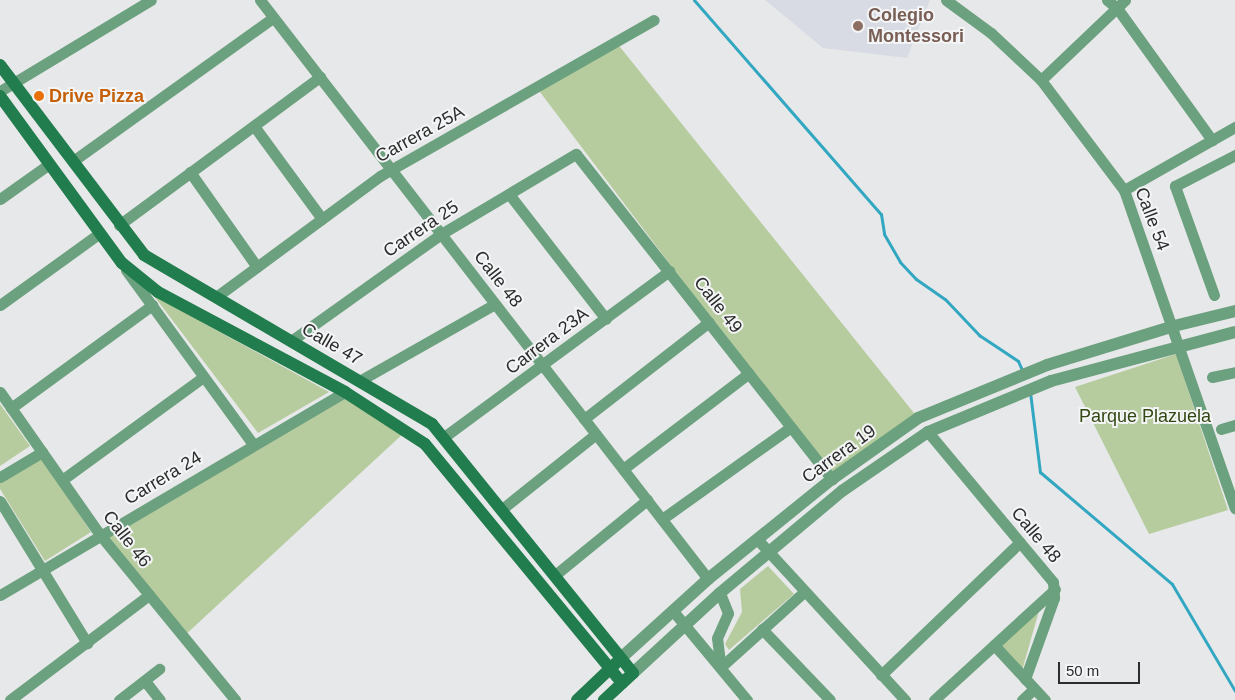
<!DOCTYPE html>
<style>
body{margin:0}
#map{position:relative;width:1235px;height:700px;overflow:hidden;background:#e7e8e9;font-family:Arial,sans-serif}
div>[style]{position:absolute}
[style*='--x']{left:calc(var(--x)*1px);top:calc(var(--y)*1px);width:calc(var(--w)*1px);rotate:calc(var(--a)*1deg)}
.built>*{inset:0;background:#d8dbe3}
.green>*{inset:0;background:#b6cc9e}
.stream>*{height:3px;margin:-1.5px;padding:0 1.5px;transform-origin:1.5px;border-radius:1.5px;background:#32a7c1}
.minor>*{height:11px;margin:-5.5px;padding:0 5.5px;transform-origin:5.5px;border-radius:5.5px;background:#6ca17f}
.tertiary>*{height:12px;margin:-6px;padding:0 6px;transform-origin:6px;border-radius:6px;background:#6ca17f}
.secondary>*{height:12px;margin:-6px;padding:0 6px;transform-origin:6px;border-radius:6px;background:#217d4d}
.dots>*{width:14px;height:14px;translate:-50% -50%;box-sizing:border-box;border:2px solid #f4f5f6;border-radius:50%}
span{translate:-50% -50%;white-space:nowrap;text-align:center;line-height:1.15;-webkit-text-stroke:4px #f4f5f6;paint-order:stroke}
.education-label{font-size:18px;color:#785e54;font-weight:700}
.left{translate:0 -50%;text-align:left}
.food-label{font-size:18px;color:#c56008;font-weight:700}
.street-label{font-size:18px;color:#2c2c2c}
.park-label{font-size:18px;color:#324813}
.scale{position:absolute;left:1058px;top:662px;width:82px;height:22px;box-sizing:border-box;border:2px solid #2c2c2c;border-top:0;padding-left:6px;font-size:15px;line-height:18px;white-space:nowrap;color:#2c2c2c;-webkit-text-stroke:4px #f4f5f6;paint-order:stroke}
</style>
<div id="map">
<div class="built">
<div style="clip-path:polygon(765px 0,930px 0,907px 58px,823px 48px)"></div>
</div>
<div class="green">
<div style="clip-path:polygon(616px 42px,918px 418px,832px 479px,537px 88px)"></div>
<div style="clip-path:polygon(154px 296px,329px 392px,258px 433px)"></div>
<div style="clip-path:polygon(1176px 354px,1228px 510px,1149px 534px,1075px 387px)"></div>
<div style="clip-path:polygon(345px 392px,405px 432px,183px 637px,101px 536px)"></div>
<div style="clip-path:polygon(0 404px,30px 446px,0 466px)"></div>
<div style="clip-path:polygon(42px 458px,91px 532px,45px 561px,0 489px,0 483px)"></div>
<div style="clip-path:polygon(768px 566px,794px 594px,729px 650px,725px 644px,742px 612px,740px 589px)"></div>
<div style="clip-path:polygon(1039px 611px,1021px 674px,996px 647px)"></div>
</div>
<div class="stream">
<div style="--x:694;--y:0;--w:284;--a:48.9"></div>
<div style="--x:881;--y:214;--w:20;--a:81"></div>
<div style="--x:884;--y:234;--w:32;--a:60"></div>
<div style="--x:900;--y:262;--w:23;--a:47"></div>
<div style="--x:916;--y:279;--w:35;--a:35"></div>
<div style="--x:945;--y:299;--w:50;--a:46.6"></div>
<div style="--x:979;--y:335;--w:47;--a:33.7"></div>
<div style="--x:1018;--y:361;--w:12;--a:66"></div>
<div style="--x:1030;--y:392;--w:81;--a:82.9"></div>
<div style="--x:1040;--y:472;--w:173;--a:40.3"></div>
<div style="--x:1172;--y:584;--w:124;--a:59.5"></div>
</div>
<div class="minor">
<div style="--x:260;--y:0;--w:732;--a:52.27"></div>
<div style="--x:946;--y:0;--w:56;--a:36.3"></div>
<div style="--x:991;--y:33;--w:69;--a:43.2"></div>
<div style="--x:1041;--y:80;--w:138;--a:53"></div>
<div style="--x:1124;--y:190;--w:337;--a:70.8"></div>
<div style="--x:1107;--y:0;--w:13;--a:39"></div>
<div style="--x:1117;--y:8;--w:163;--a:54.3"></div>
<div style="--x:1041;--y:80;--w:116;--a:-43.6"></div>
<div style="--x:0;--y:91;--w:176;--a:-31.1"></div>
<div style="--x:254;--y:126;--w:115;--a:53.8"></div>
<div style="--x:73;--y:161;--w:246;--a:-35.6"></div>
<div style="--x:190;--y:172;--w:116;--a:54.8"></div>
<div style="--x:1124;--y:190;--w:128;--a:-29.6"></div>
<div style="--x:509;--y:194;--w:158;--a:52.2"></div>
<div style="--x:0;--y:199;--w:60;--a:-35.5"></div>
<div style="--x:119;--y:225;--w:250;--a:-36.4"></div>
<div style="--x:126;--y:270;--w:215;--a:53.9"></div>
<div style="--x:1214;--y:295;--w:116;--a:-109.7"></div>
<div style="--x:1175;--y:186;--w:68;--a:-27.3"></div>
<div style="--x:216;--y:297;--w:204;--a:-36.4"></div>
<div style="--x:380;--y:176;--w:315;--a:-29.7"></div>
<div style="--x:0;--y:305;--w:123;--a:-35.8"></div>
<div style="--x:291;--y:341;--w:184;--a:-35.5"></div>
<div style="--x:441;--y:234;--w:157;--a:-30.7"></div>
<div style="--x:576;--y:154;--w:414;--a:51.8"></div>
<div style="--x:1212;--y:377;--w:24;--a:-12"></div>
<div style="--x:361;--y:380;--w:154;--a:-29.6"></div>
<div style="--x:0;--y:392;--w:176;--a:55"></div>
<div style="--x:101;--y:536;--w:212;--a:50.7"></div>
<div style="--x:11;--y:408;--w:175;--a:-36.1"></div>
<div style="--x:584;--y:419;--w:158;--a:-37.8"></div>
<div style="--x:1221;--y:429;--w:15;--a:-16"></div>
<div style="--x:928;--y:432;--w:195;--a:50.2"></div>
<div style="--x:1053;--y:582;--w:16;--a:86"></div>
<div style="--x:1054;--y:598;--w:86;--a:109.7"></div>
<div style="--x:444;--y:437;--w:280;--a:-36.4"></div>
<div style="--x:623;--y:469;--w:158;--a:-37.3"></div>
<div style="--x:0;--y:477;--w:49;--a:-30.8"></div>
<div style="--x:62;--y:480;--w:175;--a:-36.1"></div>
<div style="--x:0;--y:501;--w:167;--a:58.5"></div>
<div style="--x:502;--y:509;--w:120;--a:-38.6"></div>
<div style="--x:662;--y:519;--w:158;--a:-35.5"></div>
<div style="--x:757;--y:539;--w:219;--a:47.4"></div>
<div style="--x:555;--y:575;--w:119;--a:-39.2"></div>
<div style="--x:0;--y:595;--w:400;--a:-30.5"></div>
<div style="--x:673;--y:611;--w:116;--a:50.3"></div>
<div style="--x:762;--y:629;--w:98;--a:46.2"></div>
<div style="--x:994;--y:645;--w:75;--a:47.2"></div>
<div style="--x:720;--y:662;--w:24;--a:-97"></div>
<div style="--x:717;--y:638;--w:27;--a:-66"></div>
<div style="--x:728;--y:613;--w:22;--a:-112"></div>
<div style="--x:722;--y:666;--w:110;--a:-42.1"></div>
<div style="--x:881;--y:675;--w:192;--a:-43.7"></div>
<div style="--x:145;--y:681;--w:24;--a:52"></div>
<div style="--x:10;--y:700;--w:174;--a:-37.1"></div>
<div style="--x:119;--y:700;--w:51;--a:-37.8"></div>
<div style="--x:934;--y:700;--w:164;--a:-42.5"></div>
<div style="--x:1022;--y:700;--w:16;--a:-43"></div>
</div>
<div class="tertiary">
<div style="--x:621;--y:658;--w:118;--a:-42.2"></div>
<div style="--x:708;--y:579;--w:159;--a:-38.9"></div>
<div style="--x:832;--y:479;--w:105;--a:-35.3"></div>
<div style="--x:918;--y:418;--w:139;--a:-22.3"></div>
<div style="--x:1047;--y:365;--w:133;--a:-17.1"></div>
<div style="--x:1174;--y:326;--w:63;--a:-13.8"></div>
<div style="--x:633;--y:673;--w:118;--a:-42.6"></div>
<div style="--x:720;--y:593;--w:159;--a:-39.9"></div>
<div style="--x:842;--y:491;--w:104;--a:-34.5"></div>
<div style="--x:928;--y:432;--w:133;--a:-22.5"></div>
<div style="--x:1051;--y:381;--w:190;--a:-14.9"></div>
</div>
<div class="secondary">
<div style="--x:0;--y:65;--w:238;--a:52.8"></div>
<div style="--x:144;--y:255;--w:334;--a:30.4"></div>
<div style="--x:432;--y:424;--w:320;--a:51.1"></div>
<div style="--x:633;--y:673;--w:40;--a:137"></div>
<div style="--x:0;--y:96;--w:207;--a:53.9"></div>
<div style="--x:122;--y:263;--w:46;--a:38.9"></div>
<div style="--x:158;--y:292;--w:212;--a:28.1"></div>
<div style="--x:345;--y:392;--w:95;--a:33"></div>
<div style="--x:425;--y:444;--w:310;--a:50.5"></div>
<div style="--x:577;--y:700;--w:54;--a:-43.5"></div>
</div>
<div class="dots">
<div style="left:858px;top:26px;background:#8d6e63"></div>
<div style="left:39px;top:96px;background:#e8710a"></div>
</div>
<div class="education-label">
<span class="left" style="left:868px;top:26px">Colegio<br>Montessori</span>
</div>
<div class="food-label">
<span class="left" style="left:49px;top:96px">Drive Pizza</span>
</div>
<div class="street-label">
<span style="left:420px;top:134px;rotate:-29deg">Carrera 25A</span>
<span style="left:1152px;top:219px;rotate:69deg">Calle 54</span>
<span style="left:421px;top:229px;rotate:-34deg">Carrera 25</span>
<span style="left:498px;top:279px;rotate:52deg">Calle 48</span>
<span style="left:718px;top:305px;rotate:52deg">Calle 49</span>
<span style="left:547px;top:341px;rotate:-37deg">Carrera 23A</span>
<span style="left:332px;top:344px;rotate:30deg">Calle 47</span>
<span style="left:839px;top:454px;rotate:-36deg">Carrera 19</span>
<span style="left:163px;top:478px;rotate:-31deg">Carrera 24</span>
<span style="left:1036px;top:535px;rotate:50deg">Calle 48</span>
<span style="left:127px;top:539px;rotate:52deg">Calle 46</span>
</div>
<div class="park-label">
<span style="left:1145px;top:416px">Parque Plazuela</span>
</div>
<div class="scale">50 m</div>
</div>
